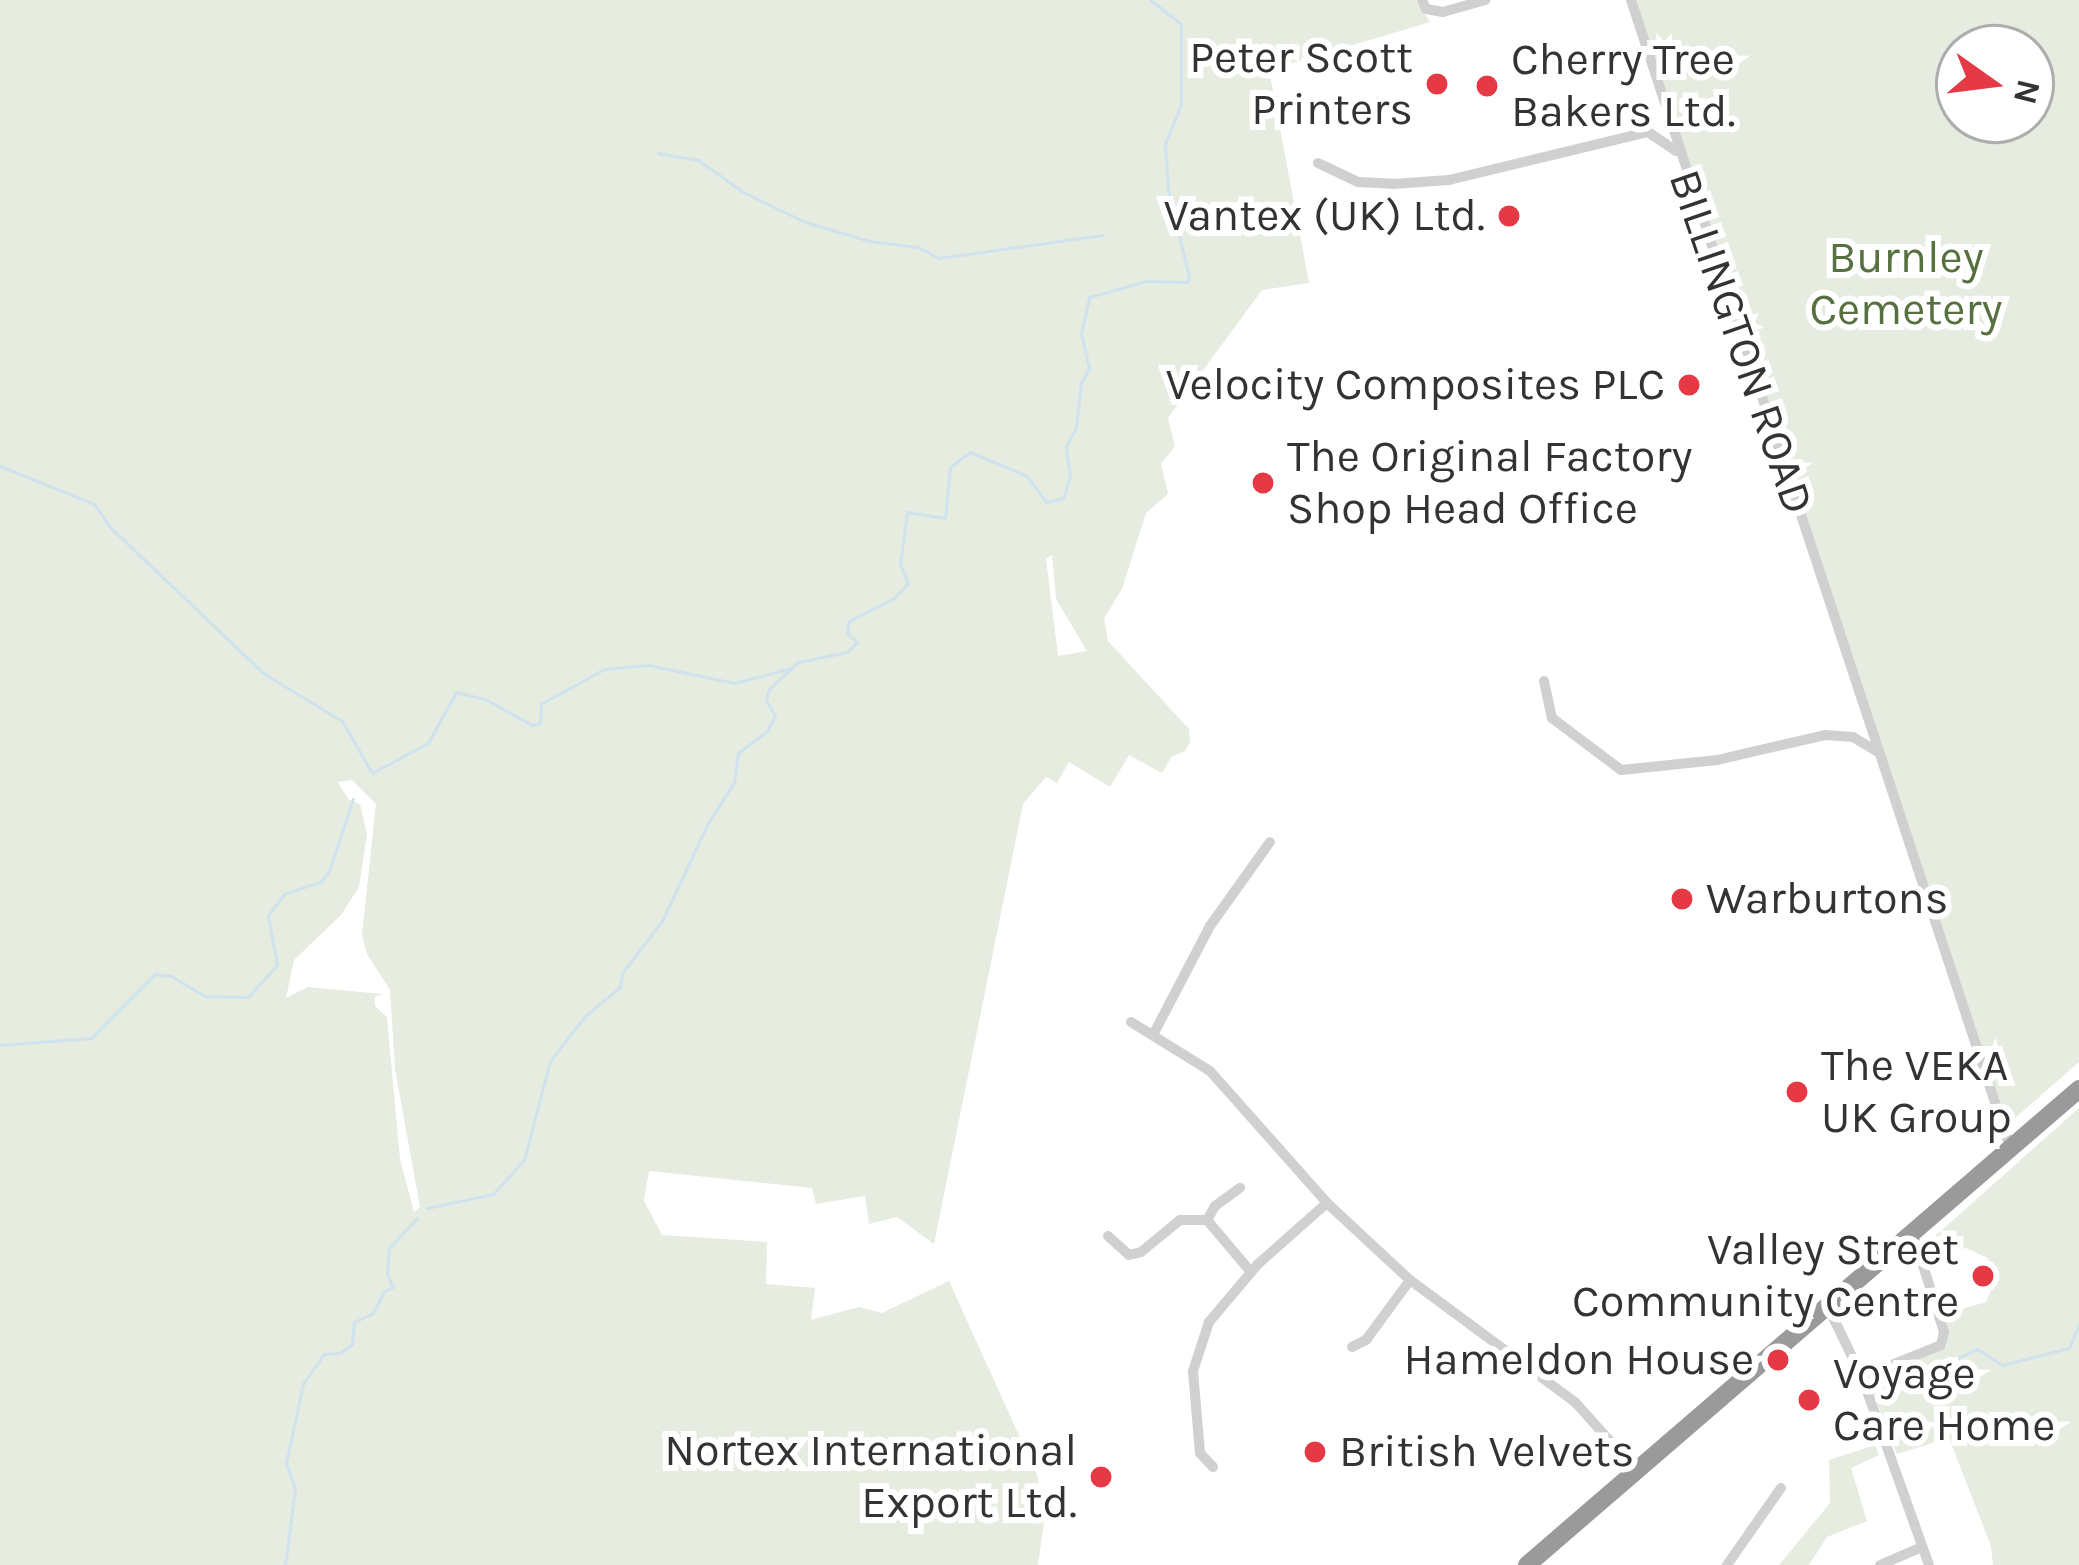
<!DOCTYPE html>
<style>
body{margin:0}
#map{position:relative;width:2079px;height:1565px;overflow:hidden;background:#fff;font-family:Karla,sans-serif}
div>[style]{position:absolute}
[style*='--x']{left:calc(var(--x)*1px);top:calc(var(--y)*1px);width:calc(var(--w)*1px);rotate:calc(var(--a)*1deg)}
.green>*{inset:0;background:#e6ecdf}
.stream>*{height:3px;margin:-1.5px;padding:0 1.5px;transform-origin:1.5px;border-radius:1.5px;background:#cfe2ee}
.street>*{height:10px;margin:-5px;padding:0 5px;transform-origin:5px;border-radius:5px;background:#d0d0d0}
.highway>*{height:18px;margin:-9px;padding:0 9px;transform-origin:9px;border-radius:9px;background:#9a9a9a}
.dots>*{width:33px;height:33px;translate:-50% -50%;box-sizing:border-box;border:6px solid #fff;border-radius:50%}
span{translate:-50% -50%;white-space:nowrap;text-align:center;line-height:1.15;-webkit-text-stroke:12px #fff;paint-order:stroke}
.poi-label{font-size:45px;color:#333}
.right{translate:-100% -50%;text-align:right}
.left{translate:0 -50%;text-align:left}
.park-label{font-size:45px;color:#56703f}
.street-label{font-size:45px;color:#333}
.north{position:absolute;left:1935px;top:24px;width:120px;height:120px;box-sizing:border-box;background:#fff;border:3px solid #adadad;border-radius:50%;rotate:104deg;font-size:33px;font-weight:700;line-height:48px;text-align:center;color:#333}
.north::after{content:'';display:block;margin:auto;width:42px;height:54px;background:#e63946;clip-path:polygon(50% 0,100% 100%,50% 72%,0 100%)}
</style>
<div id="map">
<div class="green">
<div style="clip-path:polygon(evenodd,0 0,1416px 0,1430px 22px,1269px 70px,1309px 283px,1262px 290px,1168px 418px,1175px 446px,1161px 464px,1168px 494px,1146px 513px,1122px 589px,1104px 618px,1108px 641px,1189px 729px,1190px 743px,1184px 752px,1172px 756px,1162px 773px,1129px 755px,1110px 787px,1069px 762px,1057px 783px,1046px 777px,1023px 804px,934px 1244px,897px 1217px,869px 1224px,865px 1196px,816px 1204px,812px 1188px,649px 1171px,644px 1201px,662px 1235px,767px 1242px,766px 1284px,815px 1288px,811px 1320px,859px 1307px,882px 1313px,949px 1281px,1037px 1475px,1045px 1515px,1038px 1565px,0 1565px,0 0,1052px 555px,1056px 599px,1087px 651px,1058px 656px,1046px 559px,1052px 555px,0 0,352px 780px,376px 804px,362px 935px,367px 954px,390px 990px,395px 1069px,420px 1207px,414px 1212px,400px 1159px,387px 1017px,375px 1006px,375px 997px,382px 994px,308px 987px,286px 998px,294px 960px,341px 915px,359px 887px,367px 834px,360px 804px,348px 799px,338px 782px,352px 780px)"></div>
<div style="clip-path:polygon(evenodd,1631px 0,2079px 0,2079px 1062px,2004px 1128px,1631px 0,1959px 48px,2031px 48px,2031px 120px,1959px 120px,1959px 48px)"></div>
<div style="clip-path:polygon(2079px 1108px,2079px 1565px,1993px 1565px,1991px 1546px,1949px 1438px,1897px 1454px,1871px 1387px,1877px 1377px,1881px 1383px,1900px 1375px,1899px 1366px,1947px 1347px,1941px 1315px,1986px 1302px,1996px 1279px,1988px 1258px,1966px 1248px,1932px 1257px,1924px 1246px)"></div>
<div style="clip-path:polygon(1875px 1445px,1879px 1455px,1851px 1468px,1867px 1521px,1827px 1537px,1809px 1565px,1779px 1565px,1830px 1503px,1829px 1460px)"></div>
</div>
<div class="stream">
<div style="--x:658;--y:153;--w:41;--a:9.9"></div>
<div style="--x:698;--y:160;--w:55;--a:35.4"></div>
<div style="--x:743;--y:192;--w:69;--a:25.8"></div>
<div style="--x:805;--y:222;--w:67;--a:16.5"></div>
<div style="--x:869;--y:241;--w:49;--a:7"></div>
<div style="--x:918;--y:247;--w:24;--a:28"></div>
<div style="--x:939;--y:258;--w:165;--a:-8"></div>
<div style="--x:0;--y:466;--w:101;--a:22"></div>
<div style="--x:94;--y:504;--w:29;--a:55"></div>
<div style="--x:111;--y:528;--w:210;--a:43.6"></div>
<div style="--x:263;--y:673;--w:92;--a:31.3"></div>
<div style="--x:342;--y:721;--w:60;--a:60"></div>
<div style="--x:372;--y:773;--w:64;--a:-28.2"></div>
<div style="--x:428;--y:743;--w:58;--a:-61.2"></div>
<div style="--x:456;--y:692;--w:30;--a:14"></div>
<div style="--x:485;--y:699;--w:54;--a:29"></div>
<div style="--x:532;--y:725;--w:8;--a:-14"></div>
<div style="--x:540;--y:723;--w:19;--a:-87"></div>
<div style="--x:541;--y:704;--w:72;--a:-29.1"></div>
<div style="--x:604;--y:669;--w:45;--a:-5.1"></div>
<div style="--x:649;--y:665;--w:87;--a:12"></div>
<div style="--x:734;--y:683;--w:59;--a:-14.7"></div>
<div style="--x:0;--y:1045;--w:91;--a:-4.4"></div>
<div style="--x:91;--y:1038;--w:91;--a:-45"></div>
<div style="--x:155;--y:974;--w:16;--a:7"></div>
<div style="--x:171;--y:976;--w:39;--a:31"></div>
<div style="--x:204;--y:996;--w:44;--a:1.3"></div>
<div style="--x:248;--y:997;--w:43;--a:-47.8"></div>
<div style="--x:277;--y:965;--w:50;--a:-100.4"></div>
<div style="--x:268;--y:916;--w:27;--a:-54"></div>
<div style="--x:284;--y:894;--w:39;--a:-19"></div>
<div style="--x:321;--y:881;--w:13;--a:-51"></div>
<div style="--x:329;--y:871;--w:76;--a:-71.6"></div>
<div style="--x:427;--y:1208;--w:67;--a:-12"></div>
<div style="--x:493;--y:1194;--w:46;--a:-47.6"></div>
<div style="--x:524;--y:1160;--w:102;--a:-75.3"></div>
<div style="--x:550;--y:1061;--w:56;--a:-52.3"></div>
<div style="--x:584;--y:1017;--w:47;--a:-39.8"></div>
<div style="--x:620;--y:987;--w:14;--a:-82"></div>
<div style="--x:622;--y:973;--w:66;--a:-52.4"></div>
<div style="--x:662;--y:921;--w:108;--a:-64.9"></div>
<div style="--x:708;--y:823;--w:49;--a:-57.6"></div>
<div style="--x:734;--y:782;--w:29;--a:-82"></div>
<div style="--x:738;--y:753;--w:36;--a:-37"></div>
<div style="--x:767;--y:731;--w:17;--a:-62"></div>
<div style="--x:775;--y:716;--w:18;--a:-119"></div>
<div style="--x:766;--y:700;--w:11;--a:-75"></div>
<div style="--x:769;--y:689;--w:40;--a:-43"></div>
<div style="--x:798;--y:662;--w:50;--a:-11.5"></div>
<div style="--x:847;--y:652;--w:14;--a:-45"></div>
<div style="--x:857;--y:642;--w:13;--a:-138"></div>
<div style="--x:847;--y:633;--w:12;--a:-81"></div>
<div style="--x:849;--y:621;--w:51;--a:-27.1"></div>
<div style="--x:894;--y:598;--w:21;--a:-47"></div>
<div style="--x:908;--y:583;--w:21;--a:-113"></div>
<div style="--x:900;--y:564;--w:52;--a:-82.3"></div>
<div style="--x:907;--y:512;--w:38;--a:9"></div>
<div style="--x:945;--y:518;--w:51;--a:-84.4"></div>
<div style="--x:950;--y:467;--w:25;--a:-37"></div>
<div style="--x:970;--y:452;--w:62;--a:22.8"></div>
<div style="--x:1027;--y:476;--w:32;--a:54"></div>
<div style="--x:1046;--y:502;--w:17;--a:-13"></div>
<div style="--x:1063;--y:498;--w:23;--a:-72"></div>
<div style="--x:1070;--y:476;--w:30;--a:-98"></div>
<div style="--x:1066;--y:446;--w:21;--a:-61"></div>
<div style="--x:1076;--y:428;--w:45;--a:-83.7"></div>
<div style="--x:1081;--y:383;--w:17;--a:-62"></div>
<div style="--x:1089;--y:368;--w:36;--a:-103"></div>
<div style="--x:1081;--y:333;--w:37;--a:-77"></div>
<div style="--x:1089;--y:297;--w:60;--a:-15.4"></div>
<div style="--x:1147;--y:281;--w:40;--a:1.4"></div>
<div style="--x:1187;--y:282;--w:5;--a:-68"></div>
<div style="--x:1189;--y:277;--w:89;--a:-103.6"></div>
<div style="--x:1168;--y:190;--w:46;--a:-93.7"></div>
<div style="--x:1165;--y:144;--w:43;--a:-68.2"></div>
<div style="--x:1181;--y:104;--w:80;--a:-90"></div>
<div style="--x:1181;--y:24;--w:39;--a:-142"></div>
<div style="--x:1934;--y:1369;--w:47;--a:-24.9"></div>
<div style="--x:1977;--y:1349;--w:30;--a:33"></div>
<div style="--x:2002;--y:1365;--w:69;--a:-14.2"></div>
<div style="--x:2069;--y:1348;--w:26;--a:-67"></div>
<div style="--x:285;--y:1565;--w:77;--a:-82.5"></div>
<div style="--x:295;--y:1489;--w:28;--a:-109"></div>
<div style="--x:286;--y:1463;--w:81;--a:-77.9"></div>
<div style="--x:303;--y:1384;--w:37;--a:-55"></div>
<div style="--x:324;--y:1354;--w:16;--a:-4"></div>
<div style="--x:340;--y:1353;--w:15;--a:-37"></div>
<div style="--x:352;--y:1344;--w:22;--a:-85"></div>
<div style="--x:354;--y:1322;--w:21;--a:-25"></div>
<div style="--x:373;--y:1313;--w:25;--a:-63"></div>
<div style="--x:384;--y:1291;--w:10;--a:-24"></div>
<div style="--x:393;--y:1287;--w:14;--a:-115"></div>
<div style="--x:387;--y:1274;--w:26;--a:-86"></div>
<div style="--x:389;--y:1248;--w:41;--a:-47"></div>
</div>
<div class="street">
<div style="--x:1422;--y:0;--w:10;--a:66"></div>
<div style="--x:1426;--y:9;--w:17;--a:10"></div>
<div style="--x:1443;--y:12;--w:44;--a:-15.9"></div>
<div style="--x:1631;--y:0;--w:1209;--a:71.73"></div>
<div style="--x:1318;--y:163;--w:44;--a:25.4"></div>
<div style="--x:1358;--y:182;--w:35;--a:3"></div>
<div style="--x:1393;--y:184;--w:56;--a:-4.1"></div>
<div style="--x:1449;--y:180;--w:205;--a:-13.6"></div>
<div style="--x:1648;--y:132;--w:34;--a:34"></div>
<div style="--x:1544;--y:681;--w:38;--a:78"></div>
<div style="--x:1552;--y:718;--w:86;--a:37"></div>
<div style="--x:1621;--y:770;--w:97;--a:-5.9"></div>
<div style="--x:1717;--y:760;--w:111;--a:-13"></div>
<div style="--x:1825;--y:735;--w:28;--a:4"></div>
<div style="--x:1853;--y:737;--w:29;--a:31"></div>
<div style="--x:1131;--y:1022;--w:93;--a:31.8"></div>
<div style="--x:1210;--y:1071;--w:176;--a:48.4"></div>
<div style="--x:1327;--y:1203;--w:113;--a:42.9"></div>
<div style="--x:1410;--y:1280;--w:205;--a:36.5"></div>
<div style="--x:1575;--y:1402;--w:93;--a:48.1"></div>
<div style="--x:1153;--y:1035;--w:123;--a:-62.4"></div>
<div style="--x:1210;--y:926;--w:103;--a:-54.5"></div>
<div style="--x:1207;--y:1220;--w:16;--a:-60"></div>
<div style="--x:1215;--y:1206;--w:31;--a:-36"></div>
<div style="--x:1108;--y:1236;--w:28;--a:42"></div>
<div style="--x:1129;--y:1255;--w:12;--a:-14"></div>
<div style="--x:1141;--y:1252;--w:50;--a:-39.4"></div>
<div style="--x:1180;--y:1220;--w:27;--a:0"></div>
<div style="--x:1207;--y:1220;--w:68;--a:49.8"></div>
<div style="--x:1829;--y:1309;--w:76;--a:64.1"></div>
<div style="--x:1862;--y:1377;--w:200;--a:70.4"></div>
<div style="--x:1352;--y:1347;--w:16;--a:-27"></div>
<div style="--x:1366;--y:1340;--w:74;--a:-53.7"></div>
<div style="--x:1862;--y:1377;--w:85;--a:-22.1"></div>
<div style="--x:1941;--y:1345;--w:13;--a:-77"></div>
<div style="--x:1944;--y:1332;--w:100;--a:-107.5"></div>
<div style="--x:1213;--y:1467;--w:19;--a:-133"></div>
<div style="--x:1200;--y:1453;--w:82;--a:-94.9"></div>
<div style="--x:1193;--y:1371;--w:52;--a:-71.9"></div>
<div style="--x:1209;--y:1322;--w:76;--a:-49.8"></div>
<div style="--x:1258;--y:1264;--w:92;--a:-41.5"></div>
<div style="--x:1727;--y:1565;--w:94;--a:-55"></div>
<div style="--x:1880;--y:1565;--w:46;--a:-23.2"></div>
</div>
<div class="highway">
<div style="--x:1527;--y:1565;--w:729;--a:-40.77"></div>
</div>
<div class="dots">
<div style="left:1437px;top:84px;background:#e63946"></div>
<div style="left:1487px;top:86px;background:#e63946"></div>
<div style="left:1509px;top:216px;background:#e63946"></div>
<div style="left:1689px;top:385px;background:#e63946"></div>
<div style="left:1263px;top:483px;background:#e63946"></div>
<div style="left:1682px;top:899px;background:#e63946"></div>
<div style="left:1797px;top:1092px;background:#e63946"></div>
<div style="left:1983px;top:1276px;background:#e63946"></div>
<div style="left:1778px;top:1360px;background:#e63946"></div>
<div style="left:1809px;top:1400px;background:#e63946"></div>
<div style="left:1315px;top:1452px;background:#e63946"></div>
<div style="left:1101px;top:1477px;background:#e63946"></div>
</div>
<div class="poi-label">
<span class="right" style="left:1413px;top:84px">Peter Scott<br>Printers</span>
<span class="left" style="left:1511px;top:86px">Cherry Tree<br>Bakers Ltd.</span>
<span class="right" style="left:1485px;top:216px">Vantex (UK) Ltd.</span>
<span class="right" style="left:1665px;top:385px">Velocity Composites PLC</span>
<span class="left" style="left:1287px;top:483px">The Original Factory<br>Shop Head Office</span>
<span class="left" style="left:1706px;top:899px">Warburtons</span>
<span class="left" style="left:1821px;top:1092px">The VEKA<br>UK Group</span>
<span class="right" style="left:1959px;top:1276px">Valley Street<br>Community Centre</span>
<span class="right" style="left:1754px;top:1360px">Hameldon House</span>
<span class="left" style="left:1833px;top:1400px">Voyage<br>Care Home</span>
<span class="right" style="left:1077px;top:1477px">Nortex International<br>Export Ltd.</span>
<span class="left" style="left:1339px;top:1452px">British Velvets</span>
</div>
<div class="park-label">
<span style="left:1906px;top:284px">Burnley<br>Cemetery</span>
</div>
<div class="street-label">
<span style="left:1741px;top:342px;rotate:71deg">BILLINGTON ROAD</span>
</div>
<div class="north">N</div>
</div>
